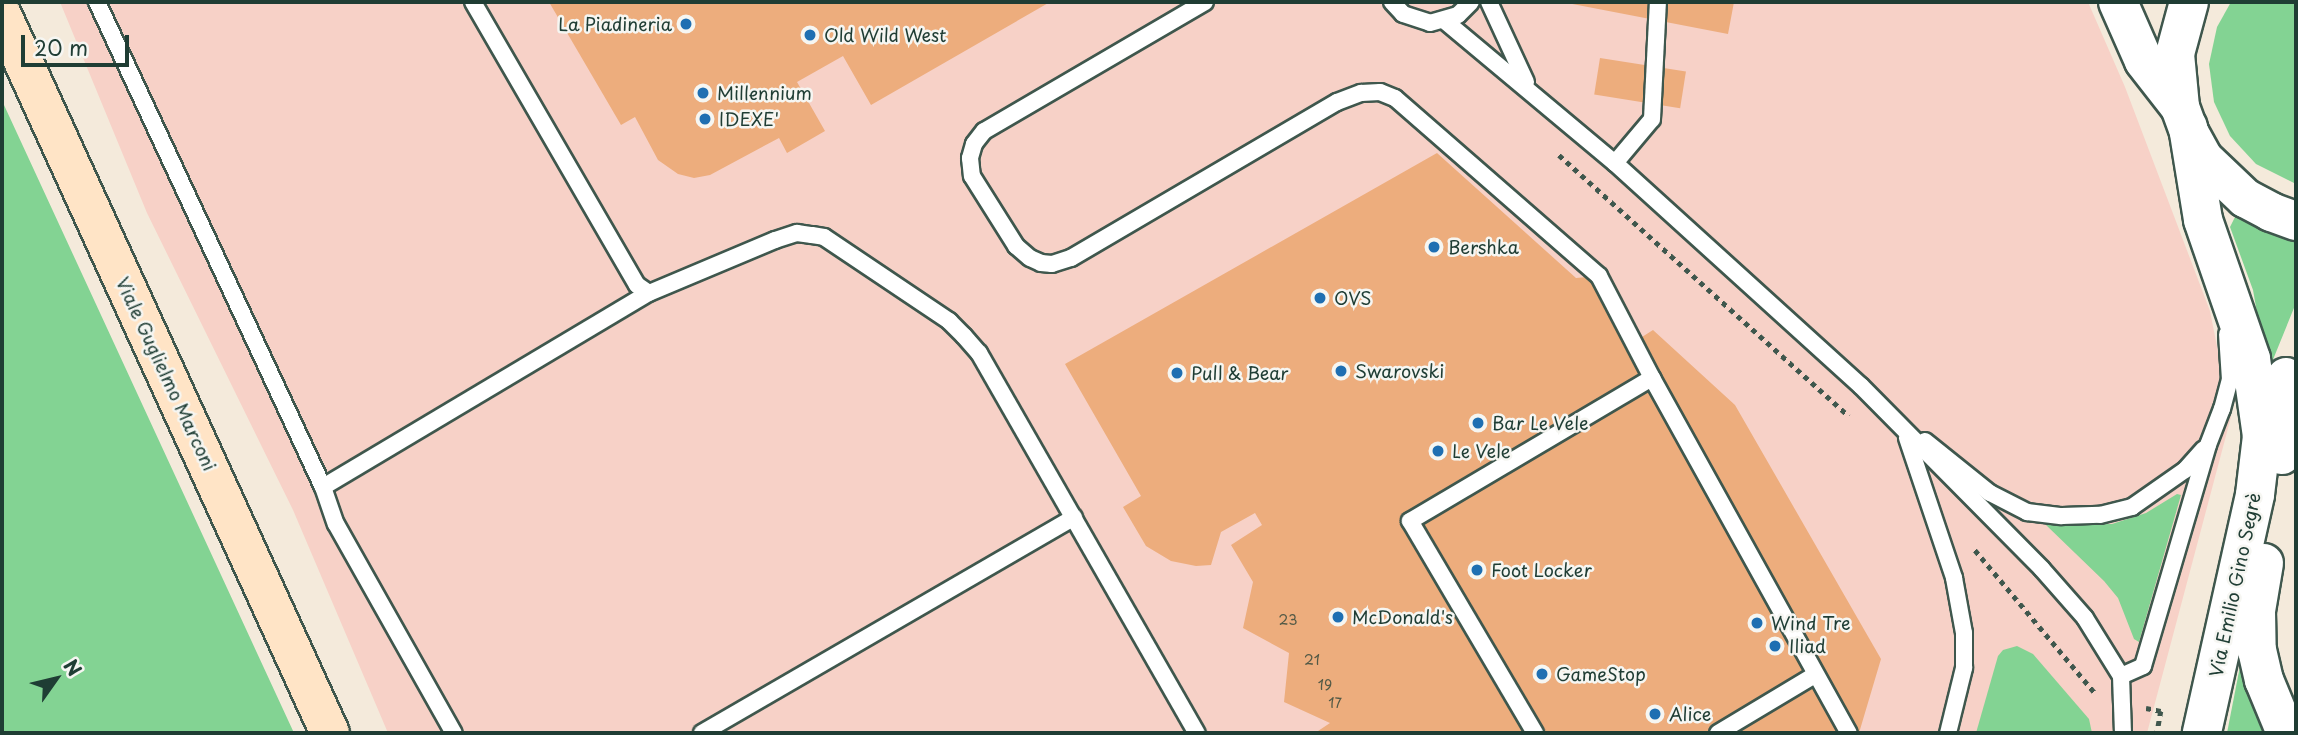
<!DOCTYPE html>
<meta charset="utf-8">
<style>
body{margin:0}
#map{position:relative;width:2298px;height:735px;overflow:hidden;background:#f4eadb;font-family:"Playpen Sans",sans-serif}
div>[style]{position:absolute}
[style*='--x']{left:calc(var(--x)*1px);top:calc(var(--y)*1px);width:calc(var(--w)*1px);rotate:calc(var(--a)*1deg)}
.built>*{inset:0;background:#f7d1c7}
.green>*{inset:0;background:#83d393}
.building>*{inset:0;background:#edad7d;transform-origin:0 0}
.path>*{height:4.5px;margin-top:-2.25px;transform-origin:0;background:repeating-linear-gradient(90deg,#3f574d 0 5px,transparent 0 10px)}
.roads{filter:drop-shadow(2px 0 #3f574d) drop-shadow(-2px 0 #3f574d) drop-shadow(0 2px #3f574d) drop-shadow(0 -2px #3f574d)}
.service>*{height:16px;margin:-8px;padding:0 8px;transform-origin:8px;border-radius:8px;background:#fff}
.tertiary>*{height:38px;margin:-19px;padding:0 19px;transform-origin:19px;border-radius:19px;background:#fff}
.secondary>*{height:38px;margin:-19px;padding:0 19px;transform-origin:19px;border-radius:19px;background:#ffe4c6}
.dots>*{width:19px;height:19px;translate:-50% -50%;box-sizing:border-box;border:4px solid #f6f6f2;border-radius:50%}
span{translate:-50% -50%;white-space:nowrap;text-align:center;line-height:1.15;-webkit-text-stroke:5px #f6f6f2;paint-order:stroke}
.number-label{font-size:14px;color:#525946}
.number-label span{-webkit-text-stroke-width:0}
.poi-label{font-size:18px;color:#1f3d34}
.right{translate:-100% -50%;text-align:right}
.left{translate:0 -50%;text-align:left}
.street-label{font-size:18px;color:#1f3d34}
.frame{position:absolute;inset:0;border:4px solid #1f3d34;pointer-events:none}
.north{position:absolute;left:21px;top:644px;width:70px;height:70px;-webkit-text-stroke:5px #f6f6f2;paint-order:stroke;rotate:56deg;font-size:19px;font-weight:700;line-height:28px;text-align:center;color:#1f3d34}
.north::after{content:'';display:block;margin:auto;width:24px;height:32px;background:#1f3d34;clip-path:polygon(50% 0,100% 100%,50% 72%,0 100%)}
.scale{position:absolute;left:21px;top:35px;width:108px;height:32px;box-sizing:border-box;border:4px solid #1f3d34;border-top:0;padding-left:9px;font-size:21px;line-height:24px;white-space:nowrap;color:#1f3d34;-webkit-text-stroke:5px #f6f6f2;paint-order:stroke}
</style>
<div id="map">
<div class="built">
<div style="clip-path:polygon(60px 2px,2088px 2px,2125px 87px,2210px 311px,2231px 417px,2147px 733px,388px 733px,293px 510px,147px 213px)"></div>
</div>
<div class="green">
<div style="clip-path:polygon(2231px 2px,2296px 2px,2296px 184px,2256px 164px,2230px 136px,2214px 102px,2209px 64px,2217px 27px)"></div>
<div style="clip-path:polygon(2px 99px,4px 105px,294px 733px,2px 733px)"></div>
<div style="clip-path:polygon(2235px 217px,2246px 217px,2296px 238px,2296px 303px,2270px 367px,2265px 358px,2253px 290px,2230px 227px)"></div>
<div style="clip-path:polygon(2177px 494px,2181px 495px,2139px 642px,2134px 639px,2118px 598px,2104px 581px,2046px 525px,2112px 524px,2146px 513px)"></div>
<div style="clip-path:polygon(2017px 646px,2033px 654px,2089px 719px,2092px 733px,1976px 733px,1998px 656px,2003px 650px)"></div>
<div style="clip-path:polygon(2241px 661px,2270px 733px,2227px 733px)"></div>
</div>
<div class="building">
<div style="clip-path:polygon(549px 2px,1050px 2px,871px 105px,843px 56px,797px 82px,825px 131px,787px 153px,779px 138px,710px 175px,694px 178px,678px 174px,658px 160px,635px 117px,621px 125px)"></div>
<div style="clip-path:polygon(1562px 2px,1734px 2px,1728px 34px)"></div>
<div style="left:1600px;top:58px;width:87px;height:37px;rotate:9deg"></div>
<div style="clip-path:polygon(1437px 153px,1576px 278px,1610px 275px,1642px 337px,1653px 330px,1735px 405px,1881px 659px,1859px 733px,1315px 733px,1330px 723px,1284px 702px,1289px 653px,1243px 628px,1253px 582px,1231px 545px,1262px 525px,1255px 513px,1221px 532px,1211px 565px,1196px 566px,1171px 561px,1146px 546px,1123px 507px,1141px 496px,1065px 364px)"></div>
</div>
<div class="path">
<div style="--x:1559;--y:155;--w:390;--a:42"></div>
<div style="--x:1975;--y:550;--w:187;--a:50"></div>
<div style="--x:2146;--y:708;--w:15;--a:11"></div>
<div style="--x:2161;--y:711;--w:22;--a:100"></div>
</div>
<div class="roads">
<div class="service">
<div style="--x:97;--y:2;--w:535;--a:65.02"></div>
<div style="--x:323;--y:487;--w:39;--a:71"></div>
<div style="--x:336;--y:524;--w:240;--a:60.6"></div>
<div style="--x:473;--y:2;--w:327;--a:59.9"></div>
<div style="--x:637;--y:285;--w:14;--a:34"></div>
<div style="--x:649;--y:293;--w:137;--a:-22.8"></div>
<div style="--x:775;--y:240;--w:23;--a:-18"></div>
<div style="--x:797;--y:233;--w:15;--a:8"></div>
<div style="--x:812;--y:235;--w:12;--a:9"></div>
<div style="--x:824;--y:237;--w:151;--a:33.9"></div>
<div style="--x:949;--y:321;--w:21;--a:45"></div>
<div style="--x:964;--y:336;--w:23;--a:49"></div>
<div style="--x:979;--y:353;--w:438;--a:60.2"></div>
<div style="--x:1205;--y:2;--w:256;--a:149.7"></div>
<div style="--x:984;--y:131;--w:16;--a:128"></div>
<div style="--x:974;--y:144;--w:15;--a:106"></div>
<div style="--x:970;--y:158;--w:18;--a:84"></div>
<div style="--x:972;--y:176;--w:83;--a:57.8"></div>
<div style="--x:1016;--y:246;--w:18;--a:41"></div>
<div style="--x:1030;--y:258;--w:12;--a:24"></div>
<div style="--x:1041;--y:263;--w:11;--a:5"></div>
<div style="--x:1052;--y:264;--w:20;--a:-18"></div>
<div style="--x:1071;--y:258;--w:308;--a:-30.4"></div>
<div style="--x:1337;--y:102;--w:26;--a:-21"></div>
<div style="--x:1361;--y:93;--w:19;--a:-3"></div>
<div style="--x:1380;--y:92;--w:16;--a:22"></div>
<div style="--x:1395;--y:98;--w:271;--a:41.1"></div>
<div style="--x:1599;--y:276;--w:115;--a:62.5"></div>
<div style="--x:1652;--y:378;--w:406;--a:61"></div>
<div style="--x:1392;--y:2;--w:16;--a:47"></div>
<div style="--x:1403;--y:14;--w:28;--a:18"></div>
<div style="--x:1430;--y:23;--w:29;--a:-16"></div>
<div style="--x:1458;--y:15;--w:18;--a:-45"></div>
<div style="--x:1489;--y:2;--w:88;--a:65.2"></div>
<div style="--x:1445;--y:21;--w:222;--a:39.9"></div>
<div style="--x:1615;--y:163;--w:332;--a:42.2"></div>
<div style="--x:1861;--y:386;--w:257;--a:45.3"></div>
<div style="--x:2042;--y:569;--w:65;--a:48.7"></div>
<div style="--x:2085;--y:618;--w:68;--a:58.2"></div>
<div style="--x:2121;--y:676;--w:57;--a:88"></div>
<div style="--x:1615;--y:163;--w:57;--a:-49.9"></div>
<div style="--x:1652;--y:119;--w:117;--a:-87.1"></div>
<div style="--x:1907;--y:438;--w:148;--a:71.4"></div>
<div style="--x:1954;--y:578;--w:56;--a:79.7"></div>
<div style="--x:1964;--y:633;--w:35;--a:90"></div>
<div style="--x:1964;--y:668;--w:67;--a:103.8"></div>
<div style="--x:1925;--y:441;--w:83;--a:38.7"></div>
<div style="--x:1990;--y:493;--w:42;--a:27.2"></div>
<div style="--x:2027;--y:512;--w:35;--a:7"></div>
<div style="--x:2062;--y:516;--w:38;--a:-2"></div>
<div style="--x:2100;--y:515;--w:33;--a:-14"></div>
<div style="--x:2132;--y:507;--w:65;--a:-34.9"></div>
<div style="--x:2185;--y:470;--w:28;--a:-48"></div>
<div style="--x:323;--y:487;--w:379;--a:-30.8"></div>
<div style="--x:2121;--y:676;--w:24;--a:-24"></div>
<div style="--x:2143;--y:666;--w:230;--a:-73.6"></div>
<div style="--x:2208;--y:445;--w:39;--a:-69"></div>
<div style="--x:2222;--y:409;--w:30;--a:-75"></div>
<div style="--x:2230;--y:380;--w:46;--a:-93.7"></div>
<div style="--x:702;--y:733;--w:430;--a:-30.1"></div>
<div style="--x:1535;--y:733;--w:246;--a:-120.5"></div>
<div style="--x:1410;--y:521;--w:281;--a:-30.6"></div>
<div style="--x:1718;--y:733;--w:113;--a:-30.9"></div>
</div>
<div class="tertiary">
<div style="--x:2118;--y:2;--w:64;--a:66.2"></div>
<div style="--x:2144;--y:61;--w:58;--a:52"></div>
<div style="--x:2189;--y:2;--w:54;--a:105.1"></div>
<div style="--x:2175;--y:54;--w:53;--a:84.6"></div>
<div style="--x:2180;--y:107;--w:29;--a:70"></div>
<div style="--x:2190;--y:134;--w:29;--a:61"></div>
<div style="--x:2204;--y:159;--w:57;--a:43.6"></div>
<div style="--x:2245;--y:198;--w:30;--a:28"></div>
<div style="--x:2271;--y:212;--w:27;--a:20"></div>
<div style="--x:2188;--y:127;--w:94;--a:80.8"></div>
<div style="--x:2203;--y:220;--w:147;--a:70.9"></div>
<div style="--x:2251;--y:359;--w:78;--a:81.9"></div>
<div style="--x:2262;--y:436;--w:59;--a:96.8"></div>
<div style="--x:2255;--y:495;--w:244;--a:102.6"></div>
<div style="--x:2282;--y:455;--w:78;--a:-87.1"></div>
<div style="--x:2264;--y:563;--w:49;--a:99.5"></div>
<div style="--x:2256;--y:611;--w:39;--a:89"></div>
<div style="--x:2257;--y:650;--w:31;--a:77"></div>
<div style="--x:2264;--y:680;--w:57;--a:67.5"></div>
</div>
<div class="secondary">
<div style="--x:2;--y:15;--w:789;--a:65.45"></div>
</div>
</div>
<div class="dots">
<div style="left:686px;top:24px;background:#1f6fb2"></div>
<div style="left:810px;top:35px;background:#1f6fb2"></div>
<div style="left:703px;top:93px;background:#1f6fb2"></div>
<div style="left:705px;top:119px;background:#1f6fb2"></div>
<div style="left:1434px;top:247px;background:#1f6fb2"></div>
<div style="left:1320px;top:298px;background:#1f6fb2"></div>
<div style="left:1341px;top:371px;background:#1f6fb2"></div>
<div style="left:1177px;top:373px;background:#1f6fb2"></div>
<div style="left:1478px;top:423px;background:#1f6fb2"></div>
<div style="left:1438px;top:451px;background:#1f6fb2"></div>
<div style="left:1477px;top:570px;background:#1f6fb2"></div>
<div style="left:1338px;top:617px;background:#1f6fb2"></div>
<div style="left:1757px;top:623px;background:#1f6fb2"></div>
<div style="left:1775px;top:646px;background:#1f6fb2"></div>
<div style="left:1542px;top:674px;background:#1f6fb2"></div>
<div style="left:1655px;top:714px;background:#1f6fb2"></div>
</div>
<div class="number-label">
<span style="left:1288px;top:620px">23</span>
<span style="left:1312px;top:660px">21</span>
<span style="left:1325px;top:685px">19</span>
<span style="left:1335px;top:703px">17</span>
</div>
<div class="poi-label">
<span class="right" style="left:672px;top:24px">La Piadineria</span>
<span class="left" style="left:824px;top:35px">Old Wild West</span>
<span class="left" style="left:717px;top:93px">Millennium</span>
<span class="left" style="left:719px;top:119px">IDEXE'</span>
<span class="left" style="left:1448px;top:247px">Bershka</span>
<span class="left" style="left:1334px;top:298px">OVS</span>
<span class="left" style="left:1355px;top:371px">Swarovski</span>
<span class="left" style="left:1191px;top:373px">Pull &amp; Bear</span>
<span class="left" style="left:1492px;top:423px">Bar Le Vele</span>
<span class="left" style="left:1452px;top:451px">Le Vele</span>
<span class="left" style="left:1491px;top:570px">Foot Locker</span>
<span class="left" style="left:1352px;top:617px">McDonald's</span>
<span class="left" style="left:1771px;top:623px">Wind Tre</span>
<span class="left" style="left:1789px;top:646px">Iliad</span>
<span class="left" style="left:1556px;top:674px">GameStop</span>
<span class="left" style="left:1669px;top:714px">Alice</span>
</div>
<div class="street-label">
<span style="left:166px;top:374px;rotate:65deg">Viale Guglielmo Marconi</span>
<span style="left:2235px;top:585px;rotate:-78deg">Via Emilio Gino Segrè</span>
</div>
<div class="frame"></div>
<div class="north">N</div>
<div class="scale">20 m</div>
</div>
